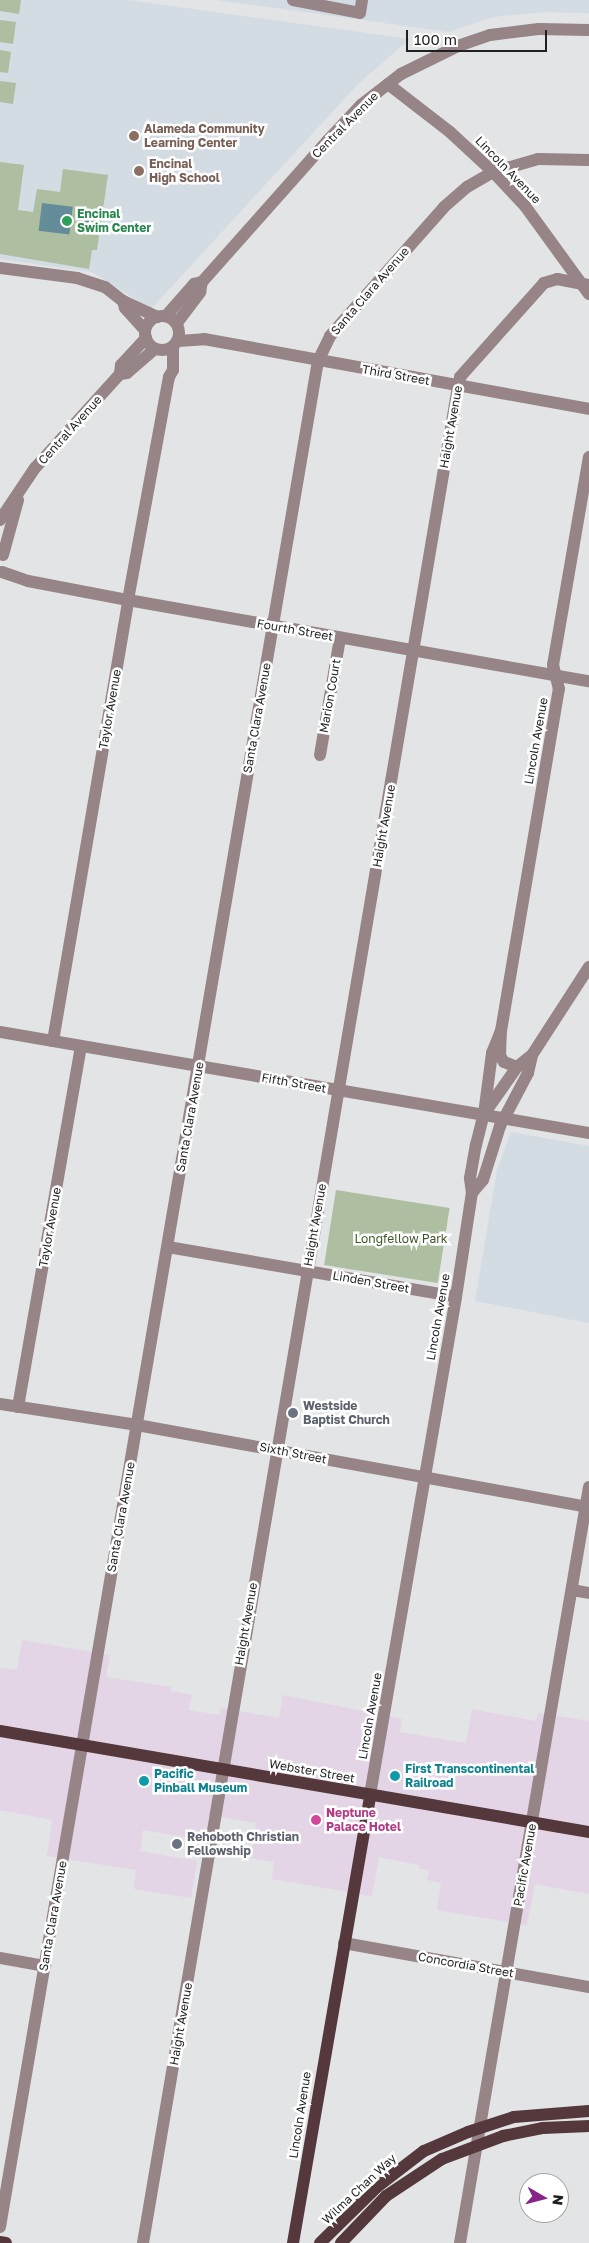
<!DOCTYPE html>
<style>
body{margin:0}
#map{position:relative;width:589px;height:2243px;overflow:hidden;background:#e2e4e6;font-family:"Golos Text",sans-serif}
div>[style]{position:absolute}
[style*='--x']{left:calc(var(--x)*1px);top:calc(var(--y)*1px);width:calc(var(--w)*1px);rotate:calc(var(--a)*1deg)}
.commercial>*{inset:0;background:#e3d4e6}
.built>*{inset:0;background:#d3dbe3}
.green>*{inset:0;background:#adbfa0;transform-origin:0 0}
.water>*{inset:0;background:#648d99;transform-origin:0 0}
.minor>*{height:12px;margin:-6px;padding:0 6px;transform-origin:6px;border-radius:6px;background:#968486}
.minor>.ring{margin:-6px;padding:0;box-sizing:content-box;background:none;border:12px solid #968486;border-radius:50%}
.major>*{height:12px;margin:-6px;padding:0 6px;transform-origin:6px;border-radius:6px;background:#54383c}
.dots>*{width:14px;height:14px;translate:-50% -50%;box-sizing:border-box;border:2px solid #fff;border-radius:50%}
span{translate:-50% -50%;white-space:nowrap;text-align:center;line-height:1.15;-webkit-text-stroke:5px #fff;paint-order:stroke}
.street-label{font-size:12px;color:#1f2021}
.education-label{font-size:12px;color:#785e54;font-weight:700}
.left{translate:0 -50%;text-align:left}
.leisure-label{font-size:12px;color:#27864d;font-weight:700}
.park-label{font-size:12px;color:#3d5627}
.worship-label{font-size:12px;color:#5b616d;font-weight:700}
.culture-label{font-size:12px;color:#0d838f;font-weight:700}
.hotel-label{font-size:12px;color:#b23c85;font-weight:700}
.north{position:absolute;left:519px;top:2173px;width:50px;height:50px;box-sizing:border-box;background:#fff;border:1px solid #a5a6a6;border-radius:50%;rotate:98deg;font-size:14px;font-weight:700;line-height:20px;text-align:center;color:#1f2021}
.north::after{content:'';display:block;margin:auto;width:18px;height:22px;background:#88238a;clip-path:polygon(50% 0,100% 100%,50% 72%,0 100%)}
.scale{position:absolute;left:406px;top:30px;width:141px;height:22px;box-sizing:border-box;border:2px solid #1f2021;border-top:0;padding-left:6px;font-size:15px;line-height:18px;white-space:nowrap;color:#1f2021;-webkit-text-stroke:4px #fff;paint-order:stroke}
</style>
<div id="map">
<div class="commercial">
<div style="clip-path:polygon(22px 1640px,110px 1655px,106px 1677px,171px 1687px,171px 1691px,192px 1695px,189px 1710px,219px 1715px,221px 1708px,279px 1718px,283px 1695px,402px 1719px,400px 1732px,466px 1743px,472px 1709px,536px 1721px,538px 1713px,589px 1721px,589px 1894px,535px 1884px,527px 1925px,437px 1910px,441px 1883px,427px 1880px,429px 1870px,419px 1869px,419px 1865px,379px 1857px,372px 1896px,272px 1879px,274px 1862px,251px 1858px,256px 1823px,209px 1815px,204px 1840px,143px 1830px,140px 1851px,197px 1861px,191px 1898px,134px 1889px,136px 1870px,47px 1856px,52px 1820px,0 1810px,0 1668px,17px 1670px)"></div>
</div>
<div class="built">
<div style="clip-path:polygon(0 0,128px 0,410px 39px,358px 84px,151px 309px,92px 272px,0 259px)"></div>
<div style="clip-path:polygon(217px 0,589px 0,589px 13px,544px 12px,493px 17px,449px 32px)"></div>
<div style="clip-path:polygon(511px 1132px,589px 1146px,589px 1323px,475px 1301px,497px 1170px)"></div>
</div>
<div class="green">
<div style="clip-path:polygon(0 0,21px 0,19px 14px,0 11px)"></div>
<div style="clip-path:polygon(0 20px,16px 22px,13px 44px,0 42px)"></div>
<div style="clip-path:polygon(0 50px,11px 52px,8px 73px,0 72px)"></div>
<div style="clip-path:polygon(0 81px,16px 83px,13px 104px,0 102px)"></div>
<div style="clip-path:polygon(0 162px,24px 165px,18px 210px,33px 212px,37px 189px,60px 192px,63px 169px,108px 175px,97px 250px,92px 250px,89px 269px,0 254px)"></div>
<div style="left:336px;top:1190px;width:115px;height:76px;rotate:9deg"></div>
</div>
<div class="water">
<div style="left:42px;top:203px;width:31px;height:28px;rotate:7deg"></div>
<div style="left:81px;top:208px;width:12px;height:25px;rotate:9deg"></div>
</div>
<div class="minor">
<div style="--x:293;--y:0;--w:68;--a:11"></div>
<div style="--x:360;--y:13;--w:13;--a:-81"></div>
<div style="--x:388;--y:84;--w:78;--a:37.7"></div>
<div style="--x:450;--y:132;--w:59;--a:42.9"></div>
<div style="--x:493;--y:172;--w:47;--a:46.7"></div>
<div style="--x:525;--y:206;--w:109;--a:54"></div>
<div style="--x:0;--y:268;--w:78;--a:7.4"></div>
<div style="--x:77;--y:278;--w:29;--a:18"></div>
<div style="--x:105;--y:287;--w:23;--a:38"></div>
<div style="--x:123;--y:301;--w:38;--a:25"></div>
<div style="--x:123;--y:301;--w:7;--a:74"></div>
<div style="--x:125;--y:308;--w:30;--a:48"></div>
<div class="ring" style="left:145px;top:316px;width:22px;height:22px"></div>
<div style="--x:166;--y:316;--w:43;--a:-48.8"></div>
<div style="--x:194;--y:284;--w:8;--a:-14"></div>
<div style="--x:177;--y:323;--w:39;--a:-53"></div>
<div style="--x:200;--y:292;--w:10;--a:-79"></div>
<div style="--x:202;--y:282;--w:190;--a:-48.4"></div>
<div style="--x:328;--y:140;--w:48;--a:-46.7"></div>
<div style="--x:361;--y:105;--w:51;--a:-37.8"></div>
<div style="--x:401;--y:74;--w:64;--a:-26.2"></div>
<div style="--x:458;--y:46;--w:34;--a:-19"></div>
<div style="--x:490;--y:35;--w:49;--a:-7"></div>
<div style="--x:539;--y:29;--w:50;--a:1.1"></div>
<div style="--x:178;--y:341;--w:26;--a:-4"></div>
<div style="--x:204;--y:339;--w:391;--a:10.3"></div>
<div style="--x:120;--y:374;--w:7;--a:-8"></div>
<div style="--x:127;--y:373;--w:37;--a:-41"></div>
<div style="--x:0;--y:520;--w:63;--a:-56.1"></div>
<div style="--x:35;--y:468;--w:127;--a:-47.9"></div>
<div style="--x:120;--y:374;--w:9;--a:-84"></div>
<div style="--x:121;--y:365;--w:37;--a:-47"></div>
<div style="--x:3;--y:555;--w:57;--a:-74.7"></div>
<div style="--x:2;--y:572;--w:28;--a:19"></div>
<div style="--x:28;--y:581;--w:102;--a:10.8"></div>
<div style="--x:128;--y:600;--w:468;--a:10"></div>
<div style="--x:320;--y:755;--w:119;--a:-80.3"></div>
<div style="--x:0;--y:1032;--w:598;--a:9.73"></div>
<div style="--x:53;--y:1041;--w:447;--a:-80.3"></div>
<div style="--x:128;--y:600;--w:227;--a:-79.6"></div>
<div style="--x:169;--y:377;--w:8;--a:-60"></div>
<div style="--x:173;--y:370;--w:23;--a:-90"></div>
<div style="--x:517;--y:1067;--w:14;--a:-159"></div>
<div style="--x:504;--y:1062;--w:7;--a:-124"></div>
<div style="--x:500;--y:1056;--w:25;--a:-88"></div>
<div style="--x:501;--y:1031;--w:347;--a:-80.4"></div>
<div style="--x:559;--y:689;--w:25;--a:-104"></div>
<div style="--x:553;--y:665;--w:211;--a:-80.2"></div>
<div style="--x:484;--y:1114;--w:57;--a:-54.9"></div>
<div style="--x:517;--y:1067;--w:19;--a:-39"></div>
<div style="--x:532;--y:1055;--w:105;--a:-57.1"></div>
<div style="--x:472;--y:1193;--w:17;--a:-50"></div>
<div style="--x:483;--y:1180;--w:57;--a:-72.5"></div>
<div style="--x:500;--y:1126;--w:60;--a:-62.2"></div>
<div style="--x:528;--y:1073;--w:18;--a:-77"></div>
<div style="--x:168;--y:1247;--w:292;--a:9.8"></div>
<div style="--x:0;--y:1404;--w:139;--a:8.7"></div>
<div style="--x:137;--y:1425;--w:456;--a:10.3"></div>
<div style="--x:18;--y:1407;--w:366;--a:-80.1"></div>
<div style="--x:572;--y:1590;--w:17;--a:10"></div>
<div style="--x:370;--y:1795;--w:505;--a:-80.2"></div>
<div style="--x:456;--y:1297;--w:105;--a:-81.3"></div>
<div style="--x:472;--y:1193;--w:15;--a:-98"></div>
<div style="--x:470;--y:1178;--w:34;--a:-80"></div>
<div style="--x:476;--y:1145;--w:32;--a:-76"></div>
<div style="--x:484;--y:1114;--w:62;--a:-82.5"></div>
<div style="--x:492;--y:1053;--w:24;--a:-68"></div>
<div style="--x:344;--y:1943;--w:249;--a:10.2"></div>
<div style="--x:0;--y:1958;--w:46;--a:10.1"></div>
<div style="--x:0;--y:2227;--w:1893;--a:-80.33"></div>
<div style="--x:318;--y:361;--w:28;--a:-64"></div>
<div style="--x:330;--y:336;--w:172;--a:-48.5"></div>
<div style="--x:444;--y:207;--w:30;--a:-41"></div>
<div style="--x:467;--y:187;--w:30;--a:-30"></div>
<div style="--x:493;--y:172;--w:47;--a:-16.1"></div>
<div style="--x:538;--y:159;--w:51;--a:1.1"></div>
<div style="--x:143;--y:2243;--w:1884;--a:-80.37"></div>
<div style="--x:458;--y:386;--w:9;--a:-77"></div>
<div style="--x:460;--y:377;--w:126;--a:-48.2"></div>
<div style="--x:544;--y:283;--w:14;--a:-17"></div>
<div style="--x:557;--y:279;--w:33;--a:11"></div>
<div style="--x:460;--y:2243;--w:767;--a:-80.32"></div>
</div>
<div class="major">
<div style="--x:0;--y:1731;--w:598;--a:9.73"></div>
<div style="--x:0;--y:2242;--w:6;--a:9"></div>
<div style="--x:293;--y:2243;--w:455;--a:-80.2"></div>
<div style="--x:320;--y:2243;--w:80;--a:-44.5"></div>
<div style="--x:377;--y:2187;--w:59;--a:-37.5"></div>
<div style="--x:424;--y:2151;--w:48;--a:-23.4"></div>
<div style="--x:468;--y:2132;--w:48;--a:-18.1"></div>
<div style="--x:514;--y:2117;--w:75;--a:-4.6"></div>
<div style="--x:341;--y:2243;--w:65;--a:-46.2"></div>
<div style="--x:386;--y:2196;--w:67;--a:-33.5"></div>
<div style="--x:442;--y:2159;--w:65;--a:-20.7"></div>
<div style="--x:503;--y:2136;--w:41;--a:-11.3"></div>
<div style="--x:543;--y:2128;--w:46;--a:-2.5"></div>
</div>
<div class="dots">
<div style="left:134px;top:136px;background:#8d6e63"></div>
<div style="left:139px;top:171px;background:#8d6e63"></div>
<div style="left:67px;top:221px;background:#2e9e5b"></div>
<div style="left:293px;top:1413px;background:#6b7280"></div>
<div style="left:395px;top:1776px;background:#0f9aa8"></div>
<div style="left:144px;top:1781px;background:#0f9aa8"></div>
<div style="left:316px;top:1820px;background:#d1479c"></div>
<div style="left:177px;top:1844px;background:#6b7280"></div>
</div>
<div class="street-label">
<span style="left:345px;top:125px;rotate:-45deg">Central Avenue</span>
<span style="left:508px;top:170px;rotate:46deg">Lincoln Avenue</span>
<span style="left:370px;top:291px;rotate:-49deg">Santa Clara Avenue</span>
<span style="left:396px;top:375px;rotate:10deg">Third Street</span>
<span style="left:451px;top:427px;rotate:-80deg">Haight Avenue</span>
<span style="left:70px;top:430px;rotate:-48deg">Central Avenue</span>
<span style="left:295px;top:630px;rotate:10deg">Fourth Street</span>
<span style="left:330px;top:696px;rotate:-80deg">Marion Court</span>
<span style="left:110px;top:709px;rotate:-80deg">Taylor Avenue</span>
<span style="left:257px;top:718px;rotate:-80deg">Santa Clara Avenue</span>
<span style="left:536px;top:741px;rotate:-80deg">Lincoln Avenue</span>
<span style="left:384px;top:826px;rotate:-80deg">Haight Avenue</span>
<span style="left:294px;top:1083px;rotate:10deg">Fifth Street</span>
<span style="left:190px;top:1117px;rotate:-80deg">Santa Clara Avenue</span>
<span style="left:315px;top:1225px;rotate:-80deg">Haight Avenue</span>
<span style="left:50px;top:1227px;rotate:-80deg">Taylor Avenue</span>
<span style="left:371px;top:1282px;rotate:10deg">Linden Street</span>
<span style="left:438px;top:1317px;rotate:-80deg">Lincoln Avenue</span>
<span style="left:293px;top:1453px;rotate:11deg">Sixth Street</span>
<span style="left:121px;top:1517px;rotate:-80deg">Santa Clara Avenue</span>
<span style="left:246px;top:1624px;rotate:-80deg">Haight Avenue</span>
<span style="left:370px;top:1716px;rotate:-80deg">Lincoln Avenue</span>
<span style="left:312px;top:1771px;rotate:10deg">Webster Street</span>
<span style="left:525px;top:1865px;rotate:-80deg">Pacific Avenue</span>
<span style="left:53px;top:1916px;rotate:-80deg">Santa Clara Avenue</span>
<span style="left:466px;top:1965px;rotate:10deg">Concordia Street</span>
<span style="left:181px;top:2024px;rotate:-80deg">Haight Avenue</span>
<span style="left:300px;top:2115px;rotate:-81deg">Lincoln Avenue</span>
<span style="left:359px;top:2189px;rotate:-43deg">Wilma Chan Way</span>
</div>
<div class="education-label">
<span class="left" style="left:144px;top:136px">Alameda Community<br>Learning Center</span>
<span class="left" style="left:149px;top:171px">Encinal<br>High School</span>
</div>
<div class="leisure-label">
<span class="left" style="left:77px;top:221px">Encinal<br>Swim Center</span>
</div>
<div class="park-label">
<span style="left:401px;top:1239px">Longfellow Park</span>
</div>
<div class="worship-label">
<span class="left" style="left:303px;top:1413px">Westside<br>Baptist Church</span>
<span class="left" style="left:187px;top:1844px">Rehoboth Christian<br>Fellowship</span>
</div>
<div class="culture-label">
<span class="left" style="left:405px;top:1776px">First Transcontinental<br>Railroad</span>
<span class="left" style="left:154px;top:1781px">Pacific<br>Pinball Museum</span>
</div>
<div class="hotel-label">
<span class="left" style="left:326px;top:1820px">Neptune<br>Palace Hotel</span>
</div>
<div class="north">N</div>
<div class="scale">100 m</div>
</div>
